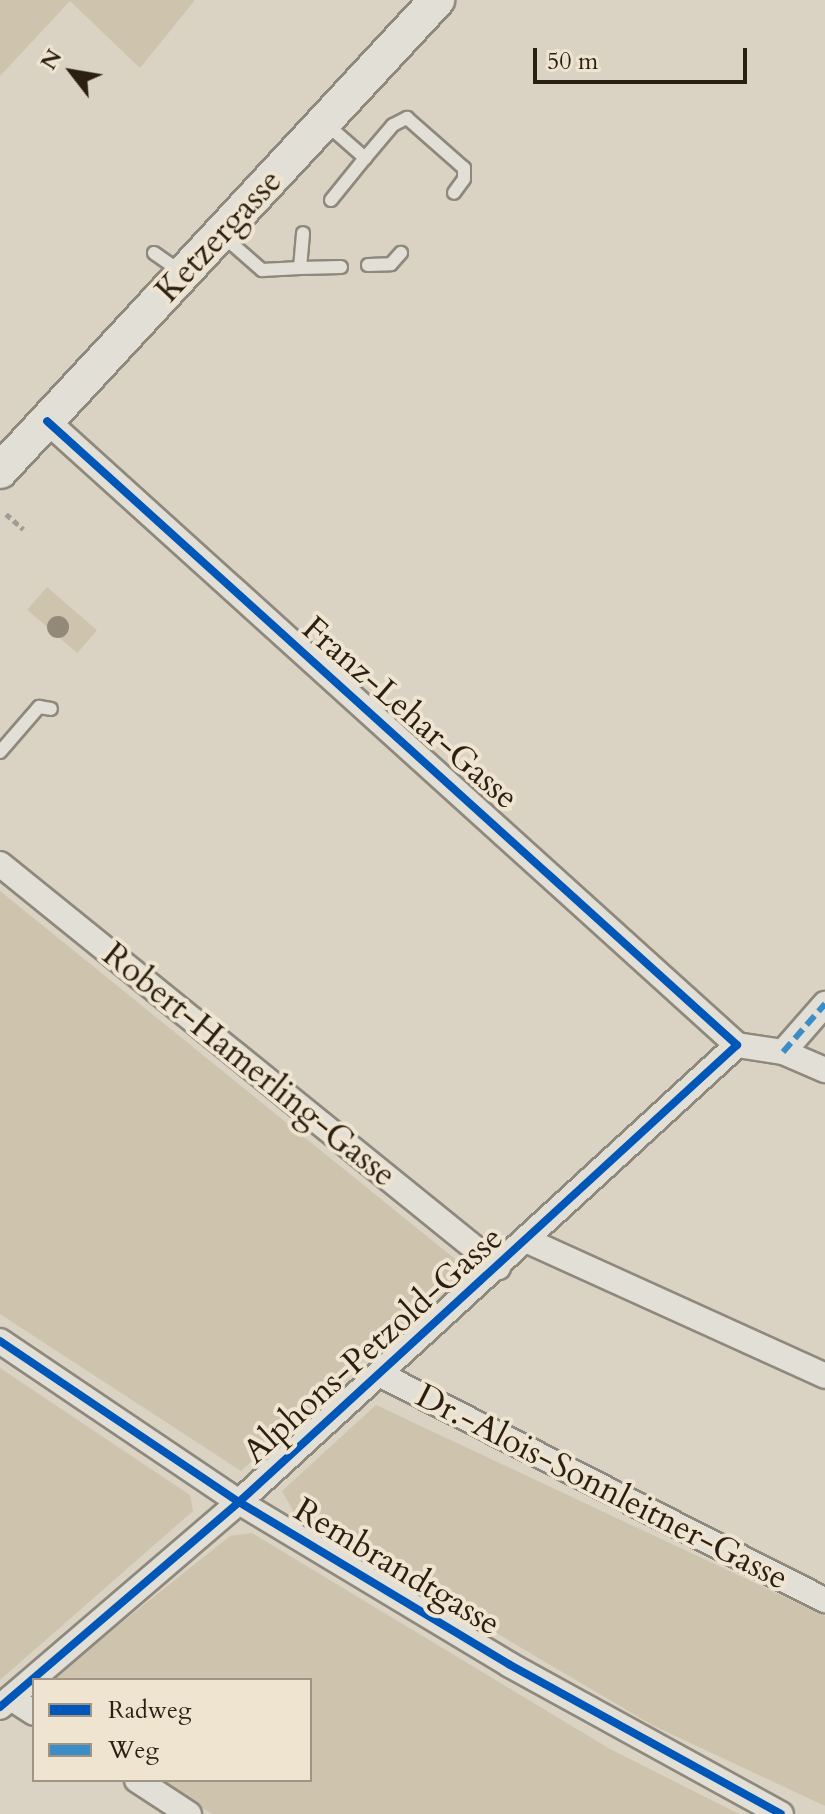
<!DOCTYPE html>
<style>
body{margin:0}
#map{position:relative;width:825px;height:1814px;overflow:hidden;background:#dad2c2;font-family:Cardo,serif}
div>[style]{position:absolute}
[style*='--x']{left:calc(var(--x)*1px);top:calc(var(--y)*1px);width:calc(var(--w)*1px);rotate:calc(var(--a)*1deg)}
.green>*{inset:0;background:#cec3ad;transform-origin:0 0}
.path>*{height:5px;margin-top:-2.5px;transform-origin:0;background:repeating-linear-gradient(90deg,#a19c95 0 6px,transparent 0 10px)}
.roads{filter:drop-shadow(2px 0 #8e887d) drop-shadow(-2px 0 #8e887d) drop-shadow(0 2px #8e887d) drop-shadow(0 -2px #8e887d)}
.service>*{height:12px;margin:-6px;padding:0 6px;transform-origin:6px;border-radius:6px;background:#e2dfd6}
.minor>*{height:24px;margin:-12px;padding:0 12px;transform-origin:12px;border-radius:12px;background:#e2dfd6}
.secondary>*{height:34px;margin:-17px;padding:0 17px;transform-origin:17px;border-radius:17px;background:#e2dfd6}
.quiet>*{height:6px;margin-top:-3px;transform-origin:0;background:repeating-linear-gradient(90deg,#3b8dc8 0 12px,transparent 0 18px)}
.cycleway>*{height:8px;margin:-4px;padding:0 4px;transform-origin:4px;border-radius:4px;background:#0057b8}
.trees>*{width:22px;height:22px;margin:-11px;border-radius:50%;background:#938978}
span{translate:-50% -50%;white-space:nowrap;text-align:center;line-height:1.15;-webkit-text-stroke:8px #eee4d0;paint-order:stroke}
.street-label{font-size:34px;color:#2b1f12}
.legend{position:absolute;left:32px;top:1678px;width:280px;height:104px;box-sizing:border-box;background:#eee4d0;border:2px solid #a09584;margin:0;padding:10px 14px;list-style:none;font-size:24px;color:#2b1f12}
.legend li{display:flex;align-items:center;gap:16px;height:40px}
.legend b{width:40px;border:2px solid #a09584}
.north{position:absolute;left:32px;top:32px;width:80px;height:80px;-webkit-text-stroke:6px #eee4d0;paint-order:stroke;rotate:301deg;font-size:22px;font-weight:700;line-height:32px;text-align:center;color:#2b1f12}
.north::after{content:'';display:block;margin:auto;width:28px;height:36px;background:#2b1f12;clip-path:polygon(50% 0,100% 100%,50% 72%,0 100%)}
.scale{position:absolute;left:533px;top:48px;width:214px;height:36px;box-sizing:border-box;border:4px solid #2b1f12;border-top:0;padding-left:10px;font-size:24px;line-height:28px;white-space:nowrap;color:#2b1f12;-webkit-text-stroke:6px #eee4d0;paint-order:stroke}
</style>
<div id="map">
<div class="green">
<div style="clip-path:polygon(0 0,195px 0,140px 68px,70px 1px,0 76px)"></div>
<div style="left:47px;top:587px;width:66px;height:30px;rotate:41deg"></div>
<div style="clip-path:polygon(0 891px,455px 1259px,457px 1276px,241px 1471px,0 1314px)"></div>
<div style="clip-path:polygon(0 1368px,190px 1495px,193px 1511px,0 1680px)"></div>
<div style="clip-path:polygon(376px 1405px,825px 1616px,825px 1806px,652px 1725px,295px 1514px,282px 1491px)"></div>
<div style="clip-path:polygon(252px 1533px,610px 1749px,739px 1814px,212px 1814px,158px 1780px,310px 1780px,310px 1680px,56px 1680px,56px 1675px,230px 1536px)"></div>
</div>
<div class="path">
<div style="--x:6;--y:514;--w:23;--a:41"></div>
</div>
<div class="roads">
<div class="service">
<div style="--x:324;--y:122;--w:55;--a:41.3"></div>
<div style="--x:365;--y:158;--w:54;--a:129"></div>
<div style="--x:365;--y:158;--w:43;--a:-49.7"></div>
<div style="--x:393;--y:125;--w:16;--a:-27"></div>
<div style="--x:407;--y:118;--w:76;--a:41.3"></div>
<div style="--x:464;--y:168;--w:11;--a:90"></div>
<div style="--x:464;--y:179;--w:17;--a:126"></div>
<div style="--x:223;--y:236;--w:52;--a:41.1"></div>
<div style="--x:262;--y:270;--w:38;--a:-3"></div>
<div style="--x:300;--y:268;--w:35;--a:-85"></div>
<div style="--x:154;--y:253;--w:33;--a:35"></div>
<div style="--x:368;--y:265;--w:23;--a:-2"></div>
<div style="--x:391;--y:264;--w:15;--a:-48"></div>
<div style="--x:300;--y:268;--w:41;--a:-1.4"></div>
<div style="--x:0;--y:752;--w:60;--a:-49.1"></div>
<div style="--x:39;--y:707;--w:12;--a:9"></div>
</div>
<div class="minor">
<div style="--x:47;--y:421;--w:930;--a:42.12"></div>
<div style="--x:0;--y:864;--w:641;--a:38.98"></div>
<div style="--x:737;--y:1045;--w:47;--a:8.7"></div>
<div style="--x:783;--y:1052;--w:46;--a:23.2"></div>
<div style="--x:783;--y:1052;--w:64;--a:-48.8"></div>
<div style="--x:528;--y:1241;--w:326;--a:24.4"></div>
<div style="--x:0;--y:1341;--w:288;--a:34"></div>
<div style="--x:239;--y:1502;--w:316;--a:31"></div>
<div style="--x:510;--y:1665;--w:309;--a:28.8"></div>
<div style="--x:379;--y:1374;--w:500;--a:26.9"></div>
<div style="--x:11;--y:1698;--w:27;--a:33"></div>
<div style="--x:0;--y:1707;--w:315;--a:-40.6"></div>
<div style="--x:239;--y:1502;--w:676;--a:-42.54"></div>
<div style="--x:137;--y:1780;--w:62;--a:33.2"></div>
</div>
<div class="secondary">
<div style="--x:0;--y:471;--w:643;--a:-47.14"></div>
</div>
</div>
<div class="quiet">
<div style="--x:783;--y:1052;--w:64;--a:-48.8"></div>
</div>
<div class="cycleway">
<div style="--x:0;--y:1341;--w:288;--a:34"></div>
<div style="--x:239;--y:1502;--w:316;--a:31"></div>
<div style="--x:510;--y:1665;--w:309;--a:28.8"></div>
<div style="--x:0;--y:1707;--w:315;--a:-40.6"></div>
<div style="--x:239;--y:1502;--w:676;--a:-42.54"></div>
<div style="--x:737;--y:1045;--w:930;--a:-137.88"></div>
</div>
<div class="trees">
<div style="left:58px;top:627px"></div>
</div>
<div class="street-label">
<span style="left:219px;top:236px;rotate:-47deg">Ketzergasse</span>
<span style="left:410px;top:713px;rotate:41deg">Franz-Lehar-Gasse</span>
<span style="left:249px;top:1065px;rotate:39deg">Robert-Hamerling-Gasse</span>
<span style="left:373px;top:1345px;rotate:-42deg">Alphons-Petzold-Gasse</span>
<span style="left:602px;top:1487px;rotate:27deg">Dr.-Alois-Sonnleitner-Gasse</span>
<span style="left:397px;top:1567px;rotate:31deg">Rembrandtgasse</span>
</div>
<ul class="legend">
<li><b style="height:10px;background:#0057b8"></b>Radweg</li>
<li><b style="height:10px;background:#3b8dc8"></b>Weg</li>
</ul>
<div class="north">N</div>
<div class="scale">50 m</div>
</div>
